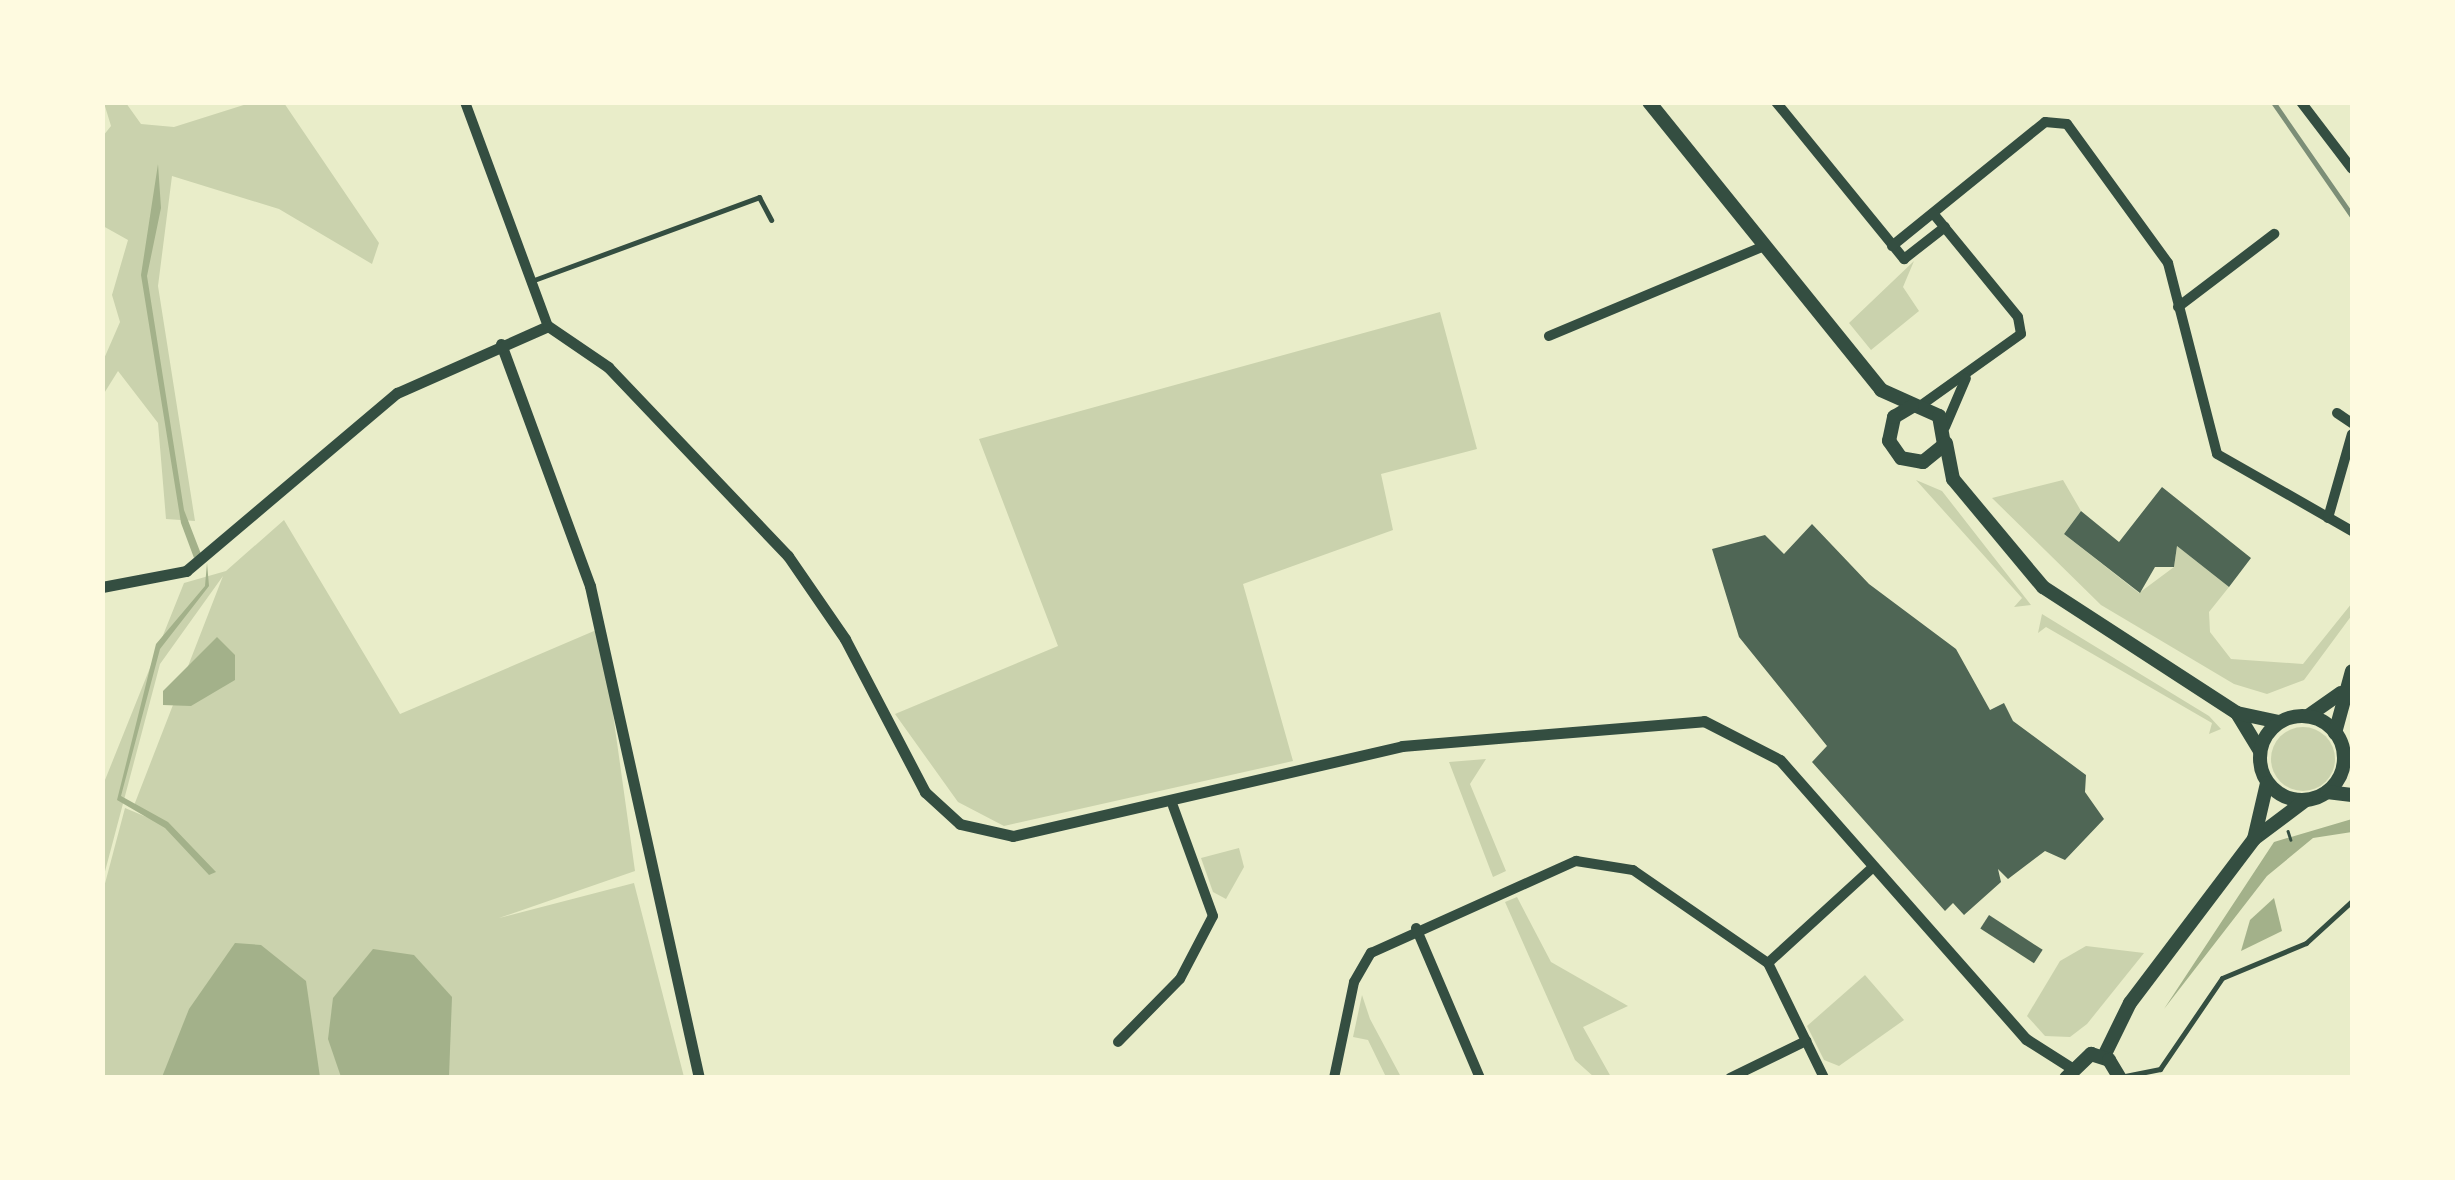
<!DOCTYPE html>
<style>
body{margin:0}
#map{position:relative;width:2455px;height:1180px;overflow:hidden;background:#e9edc9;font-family:Spectral,serif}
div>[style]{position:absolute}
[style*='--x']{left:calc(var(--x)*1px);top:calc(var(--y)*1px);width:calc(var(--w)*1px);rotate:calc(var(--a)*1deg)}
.green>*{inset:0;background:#cad2ad}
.round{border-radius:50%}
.water>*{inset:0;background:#a3b18a}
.building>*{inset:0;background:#4f6655;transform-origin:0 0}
.path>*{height:2.5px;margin:-1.25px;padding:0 1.25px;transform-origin:1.25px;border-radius:1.25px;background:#344e41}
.service>*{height:5px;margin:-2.5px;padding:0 2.5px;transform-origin:2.5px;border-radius:2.5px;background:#344e41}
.minor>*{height:10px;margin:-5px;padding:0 5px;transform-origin:5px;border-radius:5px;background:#344e41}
.tertiary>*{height:11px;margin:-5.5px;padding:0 5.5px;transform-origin:5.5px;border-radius:5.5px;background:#344e41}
.secondary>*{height:14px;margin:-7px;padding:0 7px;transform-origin:7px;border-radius:7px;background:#344e41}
.secondary>.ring{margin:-7px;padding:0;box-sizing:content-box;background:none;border:14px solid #344e41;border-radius:50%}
.rail>*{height:5px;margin:-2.5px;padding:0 2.5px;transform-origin:2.5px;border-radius:2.5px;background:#7c8e77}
span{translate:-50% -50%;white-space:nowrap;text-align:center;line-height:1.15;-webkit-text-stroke:8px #fefae0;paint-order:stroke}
.frame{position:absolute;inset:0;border:105px solid #fefae0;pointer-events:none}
</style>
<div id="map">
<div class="green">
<div style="clip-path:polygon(104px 103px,126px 103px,141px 124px,174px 127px,250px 103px,284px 103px,379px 243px,372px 264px,279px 209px,172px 176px,158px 286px,195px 521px,166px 519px,158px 423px,118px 371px,103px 395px,103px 361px,120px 322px,112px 295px,128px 240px,103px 226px,103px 136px,111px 126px)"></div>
<div style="clip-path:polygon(1914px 261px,1903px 287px,1919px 311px,1871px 350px,1849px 323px)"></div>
<div style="clip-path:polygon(1440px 312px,1477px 449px,1381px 474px,1393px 530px,1243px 584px,1293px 761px,1004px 826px,958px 802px,895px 714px,1058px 646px,979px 439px)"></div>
<div style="clip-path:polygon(1916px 480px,1942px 491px,2031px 605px,2014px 607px,2022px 598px)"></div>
<div style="clip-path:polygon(2063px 480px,2081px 511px,2064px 534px,2139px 593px,2174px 567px,2177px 546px,2229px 587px,2209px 612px,2210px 632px,2231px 659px,2303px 664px,2352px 603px,2352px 615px,2304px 680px,2267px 694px,2234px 684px,2101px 605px,1992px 498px)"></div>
<div style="clip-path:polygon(284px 520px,400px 714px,601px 628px,635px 871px,499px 918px,634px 883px,684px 1077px,103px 1077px,103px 891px,125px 808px,156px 821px,133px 808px,223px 576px,160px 664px,103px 879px,103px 785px,184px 583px,226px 571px)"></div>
<div style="clip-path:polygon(2042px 614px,2209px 716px,2221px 729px,2209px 734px,2212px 723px,2046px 627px,2038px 633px)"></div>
<div class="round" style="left:2271px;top:727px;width:64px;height:64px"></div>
<div style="clip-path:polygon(1486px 759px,1470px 784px,1506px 871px,1493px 877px,1449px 762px)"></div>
<div style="clip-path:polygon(1239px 848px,1244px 867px,1226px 899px,1213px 892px,1201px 858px)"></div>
<div style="clip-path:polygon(1517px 897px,1551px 962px,1628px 1006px,1583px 1027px,1611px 1077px,1594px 1077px,1575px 1060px,1505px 902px)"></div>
<div style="clip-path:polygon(2086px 946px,2144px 953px,2087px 1024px,2070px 1037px,2045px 1036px,2027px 1016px,2060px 961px)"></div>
<div style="clip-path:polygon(1865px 975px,1904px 1020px,1839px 1066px,1824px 1060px,1807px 1026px)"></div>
<div style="clip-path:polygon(1362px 995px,1370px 1019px,1401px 1077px,1386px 1077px,1368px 1040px,1353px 1037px)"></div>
</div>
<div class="water">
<div style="clip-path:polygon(158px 164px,161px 208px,147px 276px,184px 510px,201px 554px,194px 558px,181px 523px,141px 275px)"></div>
<div style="clip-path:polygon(207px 563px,209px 586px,160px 649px,121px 796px,168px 822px,216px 872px,209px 875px,165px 828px,117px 800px,156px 644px,205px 586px)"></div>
<div style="clip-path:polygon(217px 637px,235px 655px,235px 680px,191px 706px,163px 705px,163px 691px)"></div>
<div style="clip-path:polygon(2352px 819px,2352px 832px,2313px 838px,2267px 876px,2164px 1009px,2274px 842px)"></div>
<div style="clip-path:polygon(2274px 898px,2282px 931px,2241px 951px,2250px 920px)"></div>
<div style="clip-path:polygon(235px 943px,261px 945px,306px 981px,320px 1077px,162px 1077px,189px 1009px)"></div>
<div style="clip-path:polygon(373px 949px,414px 955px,452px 997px,449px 1077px,341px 1077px,328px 1039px,333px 998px)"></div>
</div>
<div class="building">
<div style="clip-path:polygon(2162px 487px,2251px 558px,2229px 587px,2177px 546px,2174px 567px,2155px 567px,2140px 593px,2064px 534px,2081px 511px,2119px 542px)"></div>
<div style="clip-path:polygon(1812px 524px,1869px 584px,1956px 649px,1990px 710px,2004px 703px,2013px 721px,2086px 775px,2085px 792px,2104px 819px,2065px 860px,2045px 851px,2008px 879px,1998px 869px,2001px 882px,1964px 915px,1953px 903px,1945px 911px,1812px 762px,1827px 746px,1739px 637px,1712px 549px,1765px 535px,1784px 554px)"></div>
<div style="left:1989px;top:915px;width:64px;height:16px;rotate:33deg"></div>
</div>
<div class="path">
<div style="--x:2288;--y:831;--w:9;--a:72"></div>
</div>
<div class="service">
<div style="--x:534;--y:280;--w:240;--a:-20.2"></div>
<div style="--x:759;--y:197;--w:26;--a:62"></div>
<div style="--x:2120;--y:1077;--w:41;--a:-11.3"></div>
<div style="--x:2160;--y:1069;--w:110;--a:-55.7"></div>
<div style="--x:2222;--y:978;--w:91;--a:-22.6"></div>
<div style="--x:2306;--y:943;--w:62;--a:-42.4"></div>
</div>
<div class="minor">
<div style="--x:465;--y:102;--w:239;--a:69.7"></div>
<div style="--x:1776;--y:102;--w:203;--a:50.8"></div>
<div style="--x:1904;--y:259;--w:52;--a:-38"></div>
<div style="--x:2301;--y:102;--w:84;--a:52.7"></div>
<div style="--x:1892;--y:246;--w:197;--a:-39"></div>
<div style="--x:2045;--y:122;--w:22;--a:5"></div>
<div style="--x:2067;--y:124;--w:172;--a:54"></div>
<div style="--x:2168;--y:263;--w:197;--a:75.6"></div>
<div style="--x:2217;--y:454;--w:155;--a:29.7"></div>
<div style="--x:2178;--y:307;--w:121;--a:-37.2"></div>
<div style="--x:1549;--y:336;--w:233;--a:-22.7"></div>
<div style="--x:1920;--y:406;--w:124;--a:-35.5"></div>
<div style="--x:2021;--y:334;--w:17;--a:-100"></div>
<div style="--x:2018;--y:317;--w:134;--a:-129.3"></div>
<div style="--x:2337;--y:413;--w:18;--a:34"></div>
<div style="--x:1945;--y:427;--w:53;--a:-66.8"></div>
<div style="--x:2328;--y:518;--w:87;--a:-74.1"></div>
<div style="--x:1416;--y:928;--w:163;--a:66.9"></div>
<div style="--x:1768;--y:963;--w:128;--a:64"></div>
<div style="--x:1118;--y:1042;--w:88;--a:-45.5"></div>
<div style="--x:1180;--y:979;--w:71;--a:-62.4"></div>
<div style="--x:1213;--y:916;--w:117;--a:-110"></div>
<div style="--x:1334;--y:1078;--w:98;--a:-78.2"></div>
<div style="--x:1354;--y:982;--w:34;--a:-60"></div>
<div style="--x:1371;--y:953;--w:225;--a:-24.2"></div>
<div style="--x:1576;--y:861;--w:58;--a:9"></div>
<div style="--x:1633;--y:870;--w:164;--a:34.6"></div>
<div style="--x:1768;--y:963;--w:142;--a:-42.4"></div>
<div style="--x:1730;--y:1078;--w:85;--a:-26"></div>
</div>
<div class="tertiary">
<div style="--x:501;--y:344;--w:258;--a:69.8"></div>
<div style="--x:590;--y:586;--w:504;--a:77.51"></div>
<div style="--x:102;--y:587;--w:86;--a:-10.8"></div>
<div style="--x:186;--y:571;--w:276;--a:-40.2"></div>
<div style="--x:397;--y:393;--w:165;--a:-23.9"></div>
<div style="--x:548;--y:326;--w:73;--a:34.3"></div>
<div style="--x:608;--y:367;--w:261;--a:46.4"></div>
<div style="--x:788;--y:556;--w:101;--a:55.5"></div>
<div style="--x:845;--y:639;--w:173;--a:62.4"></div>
<div style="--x:925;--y:792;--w:47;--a:42.4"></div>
<div style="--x:960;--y:824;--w:54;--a:12.8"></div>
<div style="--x:1013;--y:836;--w:399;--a:-13"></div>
<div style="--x:1402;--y:746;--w:303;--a:-4.7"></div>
<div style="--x:1704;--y:721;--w:85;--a:27.2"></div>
<div style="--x:1780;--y:760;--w:372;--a:48.6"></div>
<div style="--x:2026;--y:1039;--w:52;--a:32.5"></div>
</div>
<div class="secondary">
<div style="--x:1649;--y:102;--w:370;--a:51.1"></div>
<div style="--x:1881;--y:390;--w:64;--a:24.1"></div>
<div style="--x:1939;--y:416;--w:29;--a:80"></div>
<div style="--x:1944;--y:445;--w:27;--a:141"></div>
<div style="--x:1923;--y:462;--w:22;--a:-170"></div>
<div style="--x:1901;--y:458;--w:21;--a:-125"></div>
<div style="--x:1889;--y:441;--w:25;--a:-78"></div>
<div style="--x:1894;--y:417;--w:21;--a:-31"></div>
<div style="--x:1946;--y:443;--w:37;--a:79"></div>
<div style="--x:1953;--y:479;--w:141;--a:50.2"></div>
<div style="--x:2043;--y:587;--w:231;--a:33"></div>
<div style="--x:2237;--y:713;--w:44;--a:58.8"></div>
<div style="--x:2237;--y:713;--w:43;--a:12.1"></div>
<div style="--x:2308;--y:716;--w:40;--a:-34.9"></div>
<div class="ring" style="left:2260px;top:716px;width:70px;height:70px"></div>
<div style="--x:2335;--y:733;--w:64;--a:-74.7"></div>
<div style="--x:2327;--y:792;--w:25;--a:7"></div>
<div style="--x:2254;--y:839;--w:65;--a:-36.9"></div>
<div style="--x:2104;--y:1056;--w:59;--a:-63.9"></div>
<div style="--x:2130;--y:1003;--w:206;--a:-52.9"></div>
<div style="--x:2254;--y:839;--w:57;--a:-76.9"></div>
<div style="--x:2066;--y:1078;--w:35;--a:-44"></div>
<div style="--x:2091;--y:1054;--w:19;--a:18"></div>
<div style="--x:2109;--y:1060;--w:21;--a:59"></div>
</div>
<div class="rail">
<div style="--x:2273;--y:102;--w:139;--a:55.3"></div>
</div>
<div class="frame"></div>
</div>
